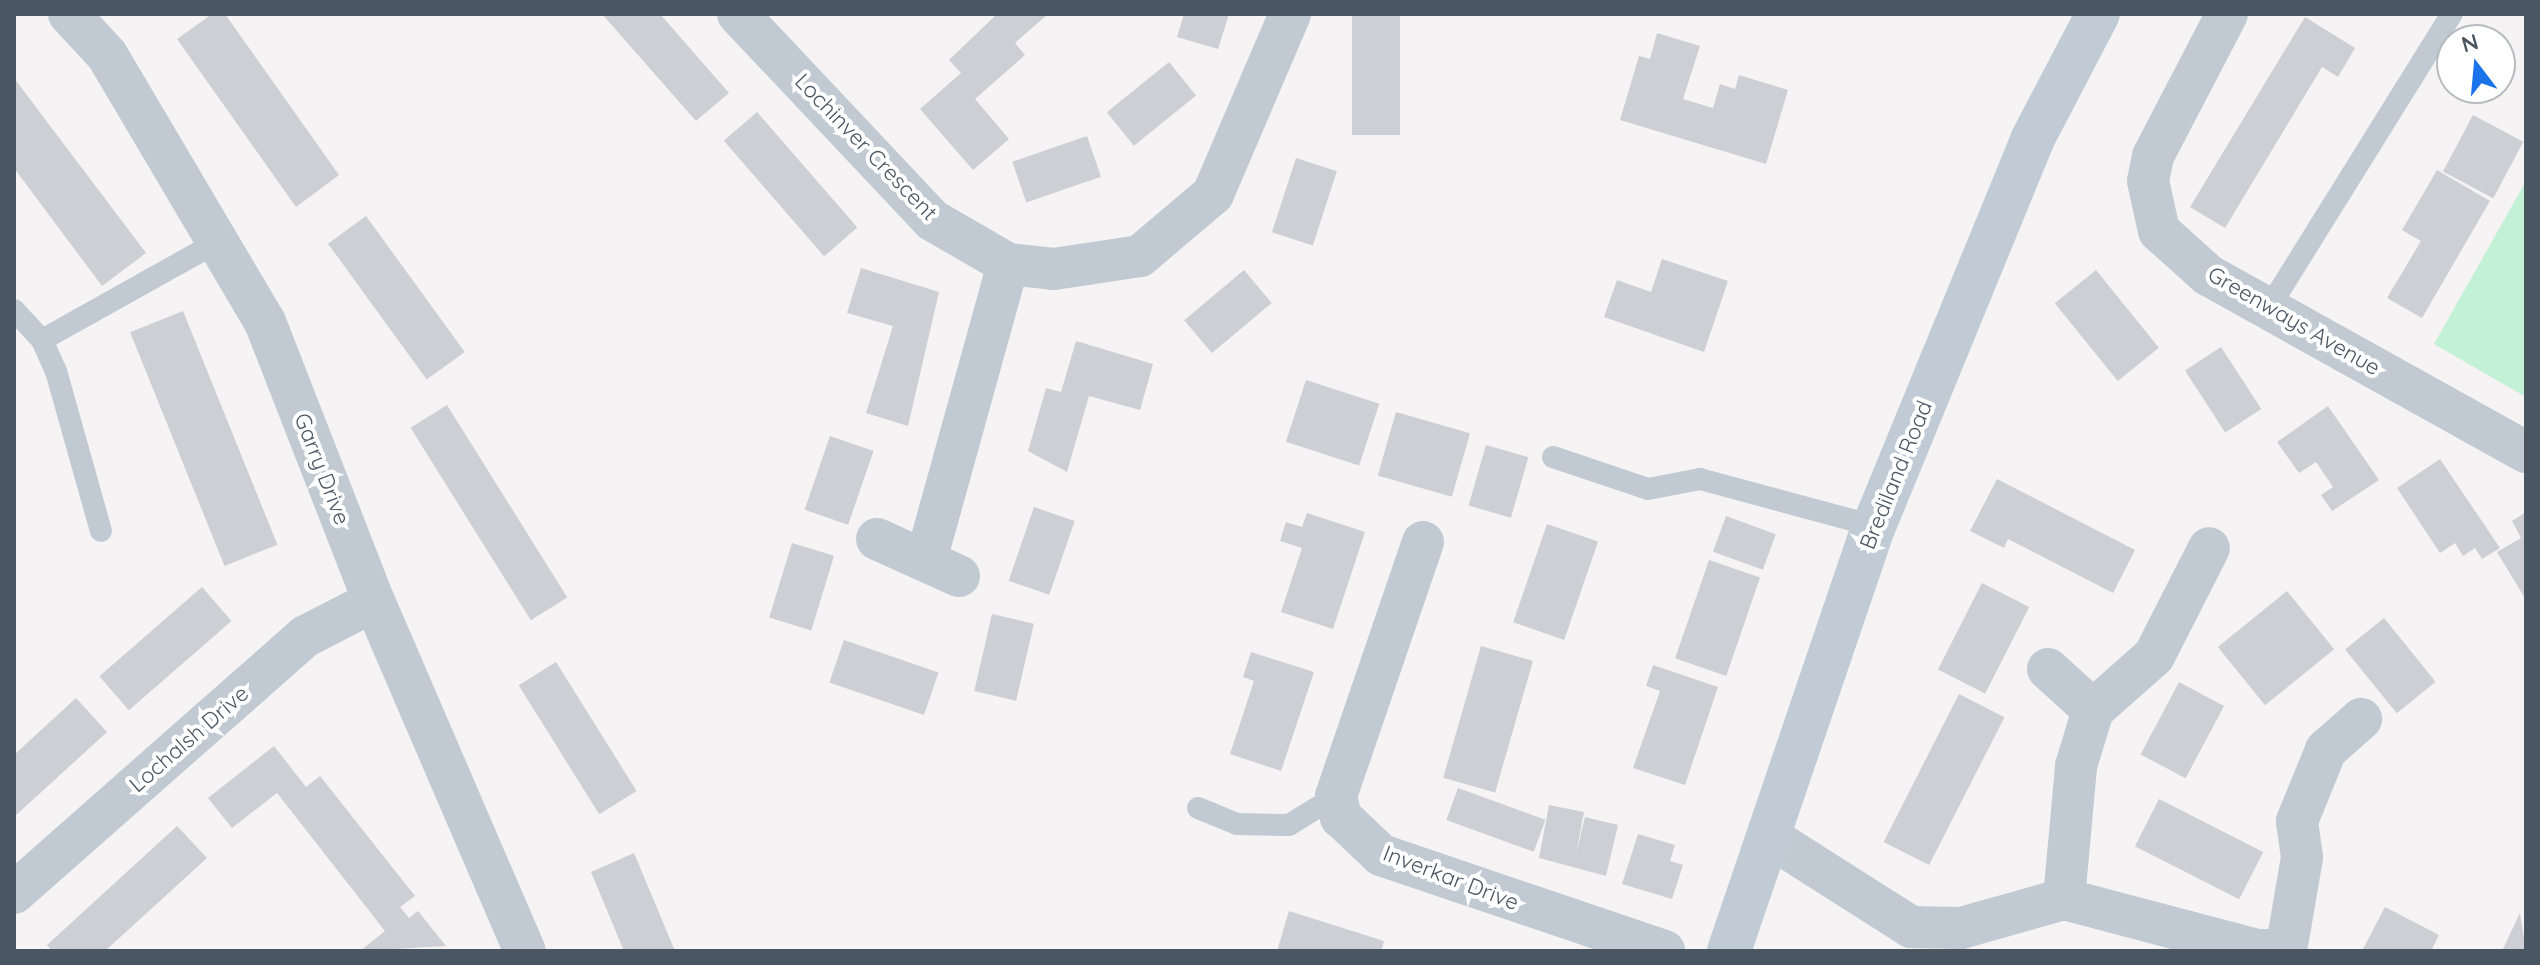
<!DOCTYPE html>
<style>
body{margin:0}
#map{position:relative;width:2540px;height:965px;overflow:hidden;background:#f5f3f3;font-family:Quicksand,sans-serif}
div>[style]{position:absolute}
[style*='--x']{left:calc(var(--x)*1px);top:calc(var(--y)*1px);width:calc(var(--w)*1px);rotate:calc(var(--a)*1deg)}
.green>*{inset:0;background:#c3f1d5}
.building>*{inset:0;background:#cdcfd5;transform-origin:0 0}
.lane>*{height:22px;margin:-11px;padding:0 11px;transform-origin:11px;border-radius:11px;background:#c1cad2}
.street>*{height:42px;margin:-21px;padding:0 21px;transform-origin:21px;border-radius:21px;background:#c1cad2}
.secondary>*{height:44px;margin:-22px;padding:0 22px;transform-origin:22px;border-radius:22px;background:#c1cbd6}
span{translate:-50% -50%;white-space:nowrap;text-align:center;line-height:1.15;-webkit-text-stroke:8px #fff;paint-order:stroke}
.street-label{font-size:22px;color:#4a5661}
.frame{position:absolute;inset:0;border:16px solid #4a5661;pointer-events:none}
.north{position:absolute;left:2436px;top:24px;width:80px;height:80px;box-sizing:border-box;background:#fff;border:2px solid #b7bbc0;border-radius:50%;rotate:344deg;font-size:22px;font-weight:700;line-height:32px;text-align:center;color:#4a5661}
.north::after{content:'';display:block;margin:auto;width:28px;height:36px;background:#1a73e8;clip-path:polygon(50% 0,100% 100%,50% 72%,0 100%)}
</style>
<div id="map">
<div class="green">
<div style="clip-path:polygon(2526px 181px,2526px 397px,2434px 344px)"></div>
</div>
<div class="building">
<div style="clip-path:polygon(212px 14px,225px 14px,339px 175px,296px 207px,177px 39px)"></div>
<div style="clip-path:polygon(602px 14px,660px 14px,729px 93px,696px 121px)"></div>
<div style="clip-path:polygon(997px 14px,1048px 14px,1015px 43px,1025px 55px,975px 99px,1009px 139px,973px 170px,920px 109px,961px 73px,949px 60px)"></div>
<div style="clip-path:polygon(1184px 14px,1229px 14px,1218px 49px,1177px 37px)"></div>
<div style="left:1352px;top:14px;width:48px;height:121px"></div>
<div style="clip-path:polygon(2305px 17px,2355px 48px,2338px 77px,2322px 67px,2225px 228px,2190px 207px)"></div>
<div style="clip-path:polygon(1657px 33px,1700px 46px,1683px 99px,1713px 108px,1720px 84px,1735px 89px,1739px 75px,1788px 90px,1766px 164px,1620px 120px,1639px 56px,1650px 59px)"></div>
<div style="left:1169px;top:62px;width:43px;height:80px;rotate:51deg"></div>
<div style="clip-path:polygon(14px 78px,146px 253px,102px 286px,14px 168px)"></div>
<div style="left:757px;top:112px;width:153px;height:44px;rotate:49deg"></div>
<div style="left:2473px;top:115px;width:57px;height:64px;rotate:28deg"></div>
<div style="left:1087px;top:136px;width:43px;height:79px;rotate:71deg"></div>
<div style="left:1296px;top:158px;width:43px;height:78px;rotate:18deg"></div>
<div style="clip-path:polygon(2437px 170px,2490px 201px,2422px 318px,2387px 298px,2421px 241px,2402px 230px)"></div>
<div style="left:366px;top:216px;width:168px;height:47px;rotate:54deg"></div>
<div style="clip-path:polygon(1662px 259px,1728px 281px,1704px 352px,1604px 317px,1617px 280px,1651px 292px)"></div>
<div style="clip-path:polygon(861px 268px,939px 292px,908px 426px,866px 413px,893px 326px,847px 313px)"></div>
<div style="left:1244px;top:270px;width:43px;height:78px;rotate:50deg"></div>
<div style="left:2096px;top:270px;width:100px;height:53px;rotate:51deg"></div>
<div style="left:183px;top:311px;width:252px;height:57px;rotate:68deg"></div>
<div style="clip-path:polygon(1076px 341px,1153px 364px,1140px 410px,1089px 396px,1067px 472px,1028px 451px,1046px 388px,1061px 392px)"></div>
<div style="left:2221px;top:347px;width:74px;height:43px;rotate:57deg"></div>
<div style="left:1306px;top:380px;width:77px;height:65px;rotate:18deg"></div>
<div style="left:447px;top:405px;width:227px;height:43px;rotate:58deg"></div>
<div style="clip-path:polygon(2328px 406px,2379px 480px,2332px 511px,2321px 495px,2333px 487px,2316px 462px,2299px 473px,2277px 442px)"></div>
<div style="left:1396px;top:412px;width:77px;height:66px;rotate:16deg"></div>
<div style="left:830px;top:436px;width:46px;height:78px;rotate:19deg"></div>
<div style="left:1486px;top:445px;width:44px;height:63px;rotate:16deg"></div>
<div style="clip-path:polygon(2440px 459px,2500px 548px,2482px 559px,2475px 548px,2463px 556px,2455px 543px,2440px 553px,2397px 488px)"></div>
<div style="clip-path:polygon(1997px 479px,2135px 550px,2113px 593px,2008px 539px,2004px 548px,1970px 531px)"></div>
<div style="left:1034px;top:507px;width:43px;height:78px;rotate:19deg"></div>
<div style="clip-path:polygon(2526px 512px,2526px 600px,2497px 552px,2521px 538px,2512px 521px)"></div>
<div style="clip-path:polygon(1307px 513px,1365px 532px,1333px 629px,1281px 612px,1302px 548px,1280px 541px,1286px 522px,1302px 527px)"></div>
<div style="left:1726px;top:516px;width:53px;height:38px;rotate:20deg"></div>
<div style="left:1547px;top:524px;width:54px;height:104px;rotate:19deg"></div>
<div style="left:792px;top:543px;width:44px;height:78px;rotate:17deg"></div>
<div style="left:1709px;top:560px;width:54px;height:104px;rotate:19deg"></div>
<div style="left:1982px;top:583px;width:53px;height:97px;rotate:27deg"></div>
<div style="left:202px;top:587px;width:45px;height:136px;rotate:49deg"></div>
<div style="left:2287px;top:591px;width:75px;height:89px;rotate:51deg"></div>
<div style="left:992px;top:614px;width:43px;height:79px;rotate:13deg"></div>
<div style="left:2384px;top:618px;width:82px;height:50px;rotate:51deg"></div>
<div style="left:844px;top:640px;width:100px;height:45px;rotate:19deg"></div>
<div style="left:1481px;top:646px;width:54px;height:137px;rotate:16deg"></div>
<div style="clip-path:polygon(1251px 652px,1314px 672px,1281px 771px,1230px 754px,1254px 681px,1243px 677px)"></div>
<div style="left:556px;top:662px;width:152px;height:44px;rotate:58deg"></div>
<div style="clip-path:polygon(1653px 665px,1718px 687px,1685px 785px,1633px 768px,1660px 691px,1646px 686px)"></div>
<div style="left:2179px;top:682px;width:51px;height:82px;rotate:28deg"></div>
<div style="left:1959px;top:694px;width:51px;height:166px;rotate:27deg"></div>
<div style="clip-path:polygon(76px 698px,107px 732px,14px 817px,14px 755px)"></div>
<div style="clip-path:polygon(274px 746px,306px 787px,320px 776px,415px 896px,400px 907px,409px 918px,418px 911px,446px 946px,360px 951px,385px 931px,277px 793px,232px 828px,208px 798px)"></div>
<div style="left:1458px;top:788px;width:93px;height:34px;rotate:20deg"></div>
<div style="left:2159px;top:799px;width:117px;height:53px;rotate:27deg"></div>
<div style="clip-path:polygon(1549px 805px,1584px 812px,1576px 854px,1585px 817px,1618px 825px,1606px 876px,1539px 858px)"></div>
<div style="clip-path:polygon(177px 826px,207px 858px,105px 951px,52px 951px,47px 945px)"></div>
<div style="clip-path:polygon(1638px 834px,1675px 845px,1670px 861px,1683px 865px,1672px 899px,1622px 884px)"></div>
<div style="clip-path:polygon(634px 853px,675px 951px,624px 951px,591px 872px)"></div>
<div style="clip-path:polygon(2385px 907px,2439px 935px,2431px 951px,2362px 951px)"></div>
<div style="clip-path:polygon(1289px 911px,1384px 941px,1381px 951px,1277px 951px)"></div>
<div style="clip-path:polygon(2520px 913px,2526px 951px,2502px 951px)"></div>
</div>
<div class="lane">
<div style="--x:2270;--y:306;--w:344;--a:-58.1"></div>
<div style="--x:14;--y:310;--w:41;--a:47"></div>
<div style="--x:42;--y:340;--w:34;--a:66"></div>
<div style="--x:56;--y:371;--w:166;--a:74.3"></div>
<div style="--x:42;--y:340;--w:201;--a:-29.2"></div>
<div style="--x:1553;--y:457;--w:100;--a:18.6"></div>
<div style="--x:1648;--y:489;--w:53;--a:-10.9"></div>
<div style="--x:1700;--y:479;--w:180;--a:15.1"></div>
<div style="--x:1198;--y:808;--w:42;--a:22.3"></div>
<div style="--x:1237;--y:824;--w:52;--a:1.1"></div>
<div style="--x:1289;--y:825;--w:55;--a:-31.7"></div>
</div>
<div class="street">
<div style="--x:69;--y:14;--w:56;--a:47.2"></div>
<div style="--x:107;--y:55;--w:310;--a:59.4"></div>
<div style="--x:265;--y:322;--w:300;--a:68.7"></div>
<div style="--x:374;--y:601;--w:381;--a:66.7"></div>
<div style="--x:738;--y:14;--w:283;--a:46.7"></div>
<div style="--x:932;--y:220;--w:88;--a:30.1"></div>
<div style="--x:1008;--y:264;--w:46;--a:6.2"></div>
<div style="--x:1054;--y:269;--w:87;--a:-8.6"></div>
<div style="--x:1140;--y:256;--w:96;--a:-40.3"></div>
<div style="--x:1213;--y:194;--w:196;--a:-66.8"></div>
<div style="--x:2227;--y:14;--w:160;--a:117.5"></div>
<div style="--x:2153;--y:156;--w:25;--a:101"></div>
<div style="--x:2148;--y:181;--w:51;--a:77.6"></div>
<div style="--x:2159;--y:231;--w:66;--a:41.9"></div>
<div style="--x:2208;--y:275;--w:364;--a:29.1"></div>
<div style="--x:877;--y:539;--w:90;--a:24.3"></div>
<div style="--x:1423;--y:542;--w:268;--a:108.9"></div>
<div style="--x:1336;--y:796;--w:22;--a:77"></div>
<div style="--x:1341;--y:817;--w:55;--a:43.5"></div>
<div style="--x:1381;--y:855;--w:299;--a:18.7"></div>
<div style="--x:926;--y:560;--w:307;--a:-74.5"></div>
<div style="--x:2048;--y:669;--w:61;--a:42.3"></div>
<div style="--x:1771;--y:838;--w:166;--a:32.4"></div>
<div style="--x:1911;--y:927;--w:50;--a:1.1"></div>
<div style="--x:1961;--y:928;--w:107;--a:-15.7"></div>
<div style="--x:2064;--y:899;--w:200;--a:14.8"></div>
<div style="--x:2257;--y:950;--w:29;--a:0"></div>
<div style="--x:14;--y:893;--w:389;--a:-41.4"></div>
<div style="--x:306;--y:636;--w:76;--a:-27.2"></div>
<div style="--x:2064;--y:899;--w:134;--a:-84.8"></div>
<div style="--x:2076;--y:766;--w:59;--a:-73.1"></div>
<div style="--x:2093;--y:710;--w:81;--a:-41.5"></div>
<div style="--x:2154;--y:656;--w:121;--a:-63"></div>
<div style="--x:2286;--y:951;--w:95;--a:-80.3"></div>
<div style="--x:2302;--y:857;--w:36;--a:-98"></div>
<div style="--x:2297;--y:821;--w:77;--a:-67.8"></div>
<div style="--x:2326;--y:750;--w:47;--a:-41.5"></div>
</div>
<div class="secondary">
<div style="--x:1729;--y:951;--w:449;--a:-71.2"></div>
<div style="--x:1874;--y:526;--w:417;--a:-67.7"></div>
<div style="--x:2032;--y:140;--w:142;--a:-62.4"></div>
</div>
<div class="street-label">
<span style="left:866px;top:147px;rotate:46deg">Lochinver Crescent</span>
<span style="left:2294px;top:321px;rotate:30deg">Greenways Avenue</span>
<span style="left:322px;top:469px;rotate:69deg">Garry Drive</span>
<span style="left:1896px;top:475px;rotate:-68deg">Brediland Road</span>
<span style="left:189px;top:739px;rotate:-41deg">Lochalsh Drive</span>
<span style="left:1451px;top:878px;rotate:21deg">Inverkar Drive</span>
</div>
<div class="frame"></div>
<div class="north">N</div>
</div>
